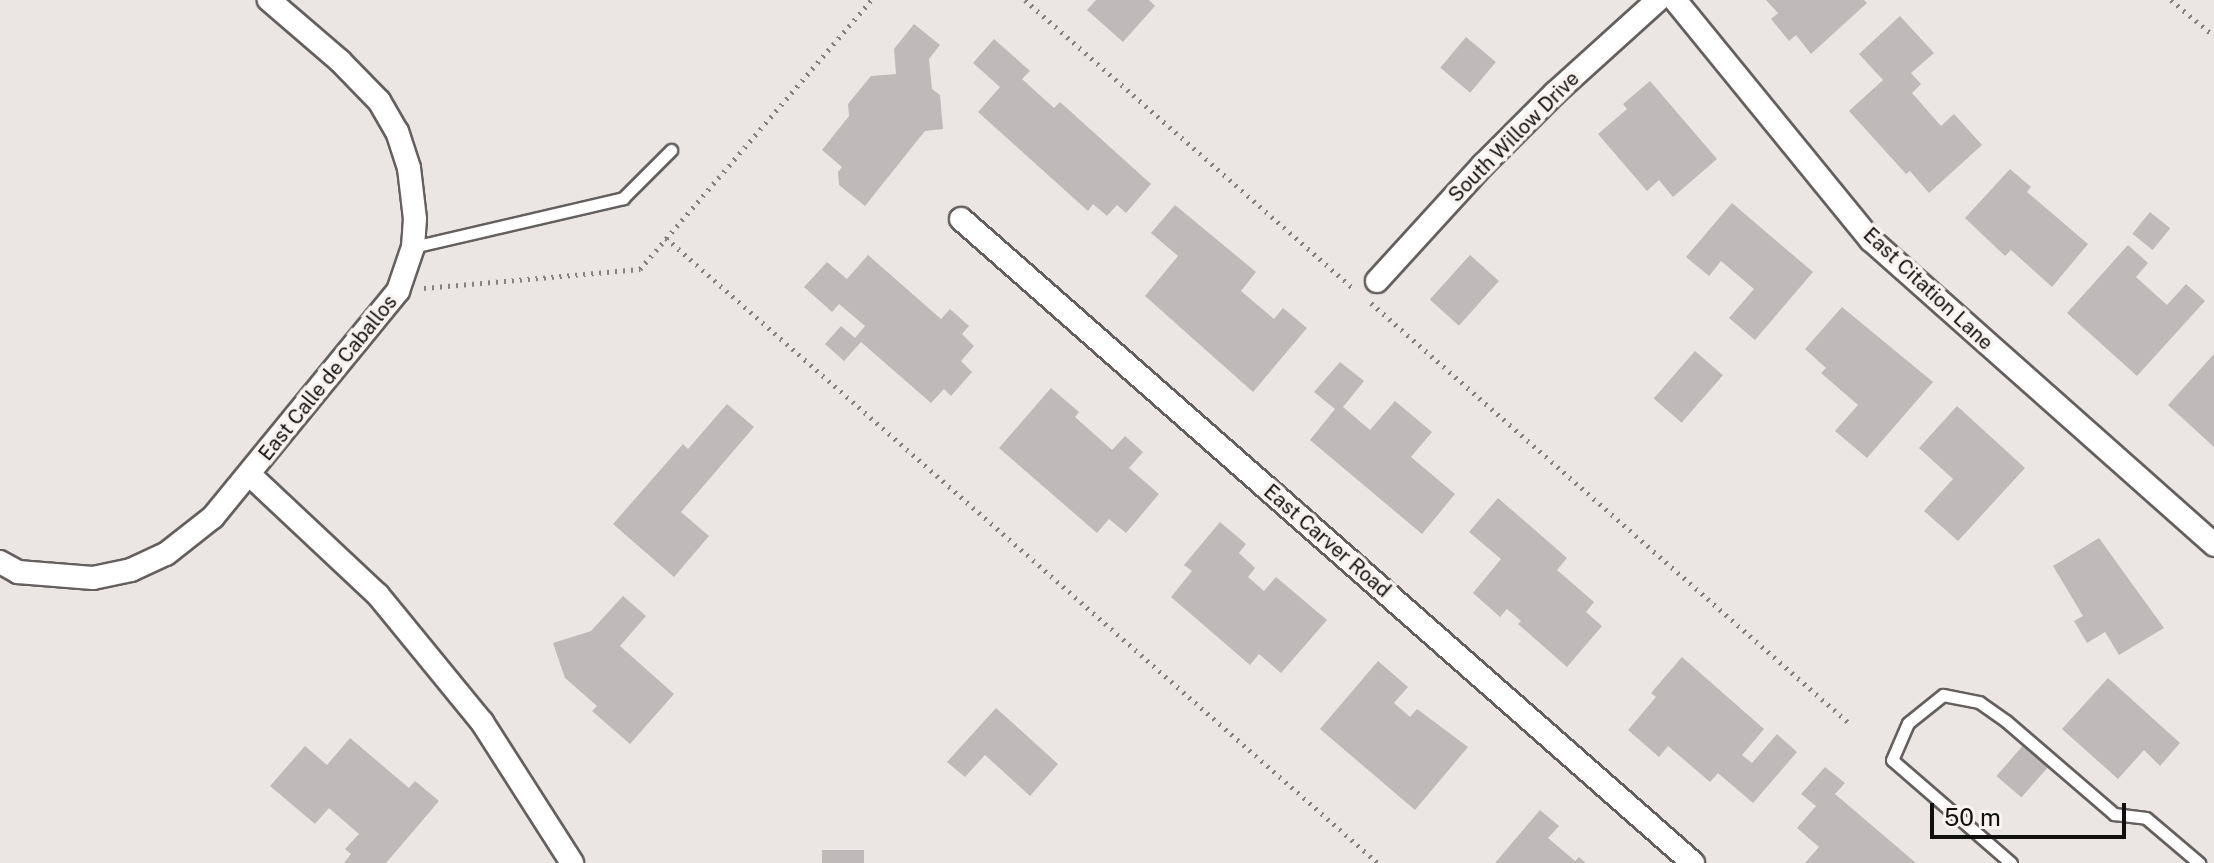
<!DOCTYPE html>
<style>
body{margin:0}
#map{position:relative;width:2214px;height:863px;overflow:hidden;background:#ebe5e4;font-family:"Public Sans",sans-serif}
div>[style]{position:absolute}
[style*='--x']{left:calc(var(--x)*1px);top:calc(var(--y)*1px);width:calc(var(--w)*1px);rotate:calc(var(--a)*1deg)}
.building>*{inset:0;background:#bfbab9;transform-origin:0 0}
.path>*{height:5px;margin-top:-2.5px;transform-origin:0;background:repeating-linear-gradient(90deg,#858180 0 2px,transparent 0 8px)}
.roads{filter:drop-shadow(2px 0 #65605f) drop-shadow(-2px 0 #65605f) drop-shadow(0 2px #65605f) drop-shadow(0 -2px #65605f)}
.service>*{height:11px;margin:-5.5px;padding:0 5.5px;transform-origin:5.5px;border-radius:5.5px;background:#fff}
.minor>*{height:22px;margin:-11px;padding:0 11px;transform-origin:11px;border-radius:11px;background:#fff}
span{translate:-50% -50%;white-space:nowrap;text-align:center;line-height:1.15;-webkit-text-stroke:7px #f8f3f1;paint-order:stroke}
.street-label{font-size:20px;color:#11100f}
.scale{position:absolute;left:1930px;top:803px;width:196px;height:36px;box-sizing:border-box;border:4px solid #11100f;border-top:0;padding-left:10px;font-size:24px;line-height:28px;white-space:nowrap;color:#11100f;-webkit-text-stroke:6px #f8f3f1;paint-order:stroke}
</style>
<div id="map">
<div class="building">
<div style="clip-path:polygon(1096px 0,1149px 0,1155px 6px,1123px 42px,1087px 10px)"></div>
<div style="clip-path:polygon(1766px 0,1864px 0,1867px 3px,1811px 54px,1796px 35px,1789px 41px,1771px 19px,1778px 13px)"></div>
<div style="clip-path:polygon(1900px 16px,1934px 53px,1911px 73px,1921px 84px,1912px 93px,1941px 126px,1954px 114px,1982px 145px,1929px 193px,1910px 171px,1906px 174px,1849px 111px,1883px 80px,1859px 54px)"></div>
<div style="clip-path:polygon(914px 24px,940px 45px,929px 59px,932px 89px,940px 95px,943px 129px,925px 131px,865px 206px,839px 185px,838px 172px,842px 167px,822px 150px,849px 116px,848px 104px,871px 76px,896px 74px,894px 49px)"></div>
<div style="left:1466px;top:37px;width:39px;height:40px;rotate:40deg"></div>
<div style="clip-path:polygon(994px 39px,1030px 71px,1022px 79px,1054px 108px,1060px 102px,1151px 184px,1126px 213px,1117px 205px,1107px 216px,1093px 204px,1088px 211px,978px 112px,1000px 87px,973px 63px)"></div>
<div style="clip-path:polygon(1650px 81px,1717px 159px,1673px 197px,1659px 180px,1647px 191px,1598px 134px,1627px 109px,1623px 104px)"></div>
<div style="clip-path:polygon(2010px 169px,2031px 187px,2027px 192px,2088px 244px,2052px 287px,2011px 250px,2005px 256px,1965px 218px)"></div>
<div style="clip-path:polygon(1732px 203px,1813px 272px,1755px 340px,1729px 318px,1754px 289px,1721px 261px,1709px 276px,1686px 257px)"></div>
<div style="clip-path:polygon(1175px 205px,1256px 272px,1241px 291px,1274px 319px,1283px 308px,1307px 328px,1253px 392px,1145px 296px,1178px 256px,1151px 233px)"></div>
<div style="left:2150px;top:212px;width:26px;height:28px;rotate:39deg"></div>
<div style="clip-path:polygon(2128px 245px,2148px 263px,2136px 277px,2167px 305px,2186px 284px,2205px 301px,2137px 376px,2067px 313px)"></div>
<div style="clip-path:polygon(868px 255px,941px 319px,950px 309px,969px 326px,962px 334px,974px 346px,961px 361px,972px 372px,951px 396px,944px 389px,931px 403px,861px 342px,844px 361px,825px 344px,841px 326px,855px 338px,865px 326px,839px 304px,832px 312px,804px 287px,827px 262px,847px 279px)"></div>
<div style="left:1470px;top:255px;width:39px;height:60px;rotate:42deg"></div>
<div style="clip-path:polygon(1842px 307px,1933px 382px,1867px 458px,1835px 431px,1858px 405px,1821px 373px,1826px 368px,1805px 349px)"></div>
<div style="left:1695px;top:351px;width:37px;height:63px;rotate:41deg"></div>
<div style="clip-path:polygon(2214px 354px,2214px 447px,2168px 405px)"></div>
<div style="clip-path:polygon(1340px 362px,1364px 381px,1343px 407px,1370px 430px,1395px 401px,1432px 432px,1411px 457px,1455px 494px,1422px 534px,1310px 440px,1335px 409px,1314px 392px)"></div>
<div style="clip-path:polygon(1051px 388px,1079px 412px,1075px 417px,1112px 450px,1125px 436px,1143px 452px,1129px 468px,1159px 494px,1126px 533px,1109px 519px,1097px 533px,999px 448px)"></div>
<div style="clip-path:polygon(727px 404px,754px 427px,681px 512px,709px 536px,674px 577px,613px 524px,683px 444px,688px 449px)"></div>
<div style="clip-path:polygon(1957px 406px,2025px 468px,1958px 541px,1924px 511px,1953px 479px,1919px 448px)"></div>
<div style="clip-path:polygon(1498px 498px,1567px 558px,1557px 570px,1594px 602px,1586px 612px,1602px 626px,1567px 667px,1518px 624px,1521px 621px,1507px 609px,1500px 617px,1473px 593px,1501px 559px,1469px 532px)"></div>
<div style="clip-path:polygon(1220px 522px,1246px 544px,1239px 553px,1255px 568px,1248px 577px,1264px 591px,1276px 577px,1327px 620px,1281px 673px,1259px 654px,1250px 665px,1171px 597px,1192px 571px,1184px 565px)"></div>
<div style="clip-path:polygon(2099px 538px,2164px 628px,2119px 655px,2105px 632px,2087px 643px,2074px 621px,2083px 616px,2053px 566px)"></div>
<div style="clip-path:polygon(623px 596px,646px 616px,620px 646px,674px 694px,630px 744px,592px 711px,597px 706px,565px 678px,553px 643px,591px 631px)"></div>
<div style="clip-path:polygon(1682px 657px,1764px 729px,1742px 755px,1752px 763px,1777px 734px,1797px 752px,1753px 803px,1718px 773px,1710px 782px,1668px 746px,1659px 757px,1628px 730px,1656px 697px,1651px 693px)"></div>
<div style="clip-path:polygon(1378px 661px,1408px 687px,1394px 703px,1410px 717px,1417px 709px,1468px 747px,1415px 810px,1320px 729px)"></div>
<div style="clip-path:polygon(2108px 678px,2180px 743px,2160px 766px,2144px 750px,2118px 779px,2062px 729px)"></div>
<div style="clip-path:polygon(996px 708px,1058px 764px,1030px 796px,985px 755px,965px 777px,947px 762px)"></div>
<div style="clip-path:polygon(350px 738px,409px 788px,415px 781px,439px 801px,386px 863px,344px 863px,351px 854px,345px 849px,359px 834px,329px 808px,315px 824px,270px 786px,305px 746px,327px 765px)"></div>
<div style="left:2026px;top:742px;width:33px;height:45px;rotate:41deg"></div>
<div style="clip-path:polygon(1825px 767px,1845px 783px,1835px 794px,1916px 863px,1805px 863px,1819px 847px,1797px 828px,1816px 806px,1801px 794px)"></div>
<div style="clip-path:polygon(1540px 810px,1559px 826px,1548px 838px,1575px 861px,1579px 857px,1586px 863px,1495px 863px)"></div>
<div style="left:822px;top:850px;width:42px;height:13px"></div>
</div>
<div class="path">
<div style="--x:1025;--y:0;--w:438;--a:41.3"></div>
<div style="--x:2171;--y:0;--w:56;--a:39.9"></div>
<div style="--x:666;--y:238;--w:947;--a:41.28"></div>
<div style="--x:424;--y:288;--w:217;--a:-5"></div>
<div style="--x:640;--y:269;--w:355;--a:-49.3"></div>
<div style="--x:1371;--y:303;--w:635;--a:41.3"></div>
</div>
<div class="roads">
<div class="service">
<div style="--x:413;--y:247;--w:216;--a:-13.1"></div>
<div style="--x:623;--y:198;--w:68;--a:-45"></div>
<div style="--x:2011;--y:863;--w:157;--a:-139.1"></div>
<div style="--x:1892;--y:760;--w:40;--a:-66.6"></div>
<div style="--x:1908;--y:723;--w:45;--a:-38.7"></div>
<div style="--x:1943;--y:695;--w:37;--a:11"></div>
<div style="--x:1979;--y:702;--w:33;--a:35"></div>
<div style="--x:2006;--y:721;--w:143;--a:40.7"></div>
<div style="--x:2114;--y:814;--w:32;--a:7"></div>
<div style="--x:2146;--y:818;--w:70;--a:40.3"></div>
</div>
<div class="minor">
<div style="--x:1675;--y:0;--w:310;--a:50.8"></div>
<div style="--x:1871;--y:240;--w:459;--a:41.6"></div>
<div style="--x:961;--y:219;--w:975;--a:41.34"></div>
<div style="--x:1377;--y:281;--w:157;--a:-47.6"></div>
<div style="--x:1483;--y:165;--w:102;--a:-45"></div>
<div style="--x:1555;--y:93;--w:139;--a:-42.1"></div>
<div style="--x:250;--y:475;--w:175;--a:43.2"></div>
<div style="--x:378;--y:595;--w:164;--a:50.7"></div>
<div style="--x:482;--y:722;--w:167;--a:57.4"></div>
<div style="--x:0;--y:562;--w:21;--a:29"></div>
<div style="--x:18;--y:572;--w:75;--a:4.6"></div>
<div style="--x:93;--y:578;--w:39;--a:-12"></div>
<div style="--x:131;--y:570;--w:38;--a:-25"></div>
<div style="--x:166;--y:554;--w:60;--a:-38.2"></div>
<div style="--x:213;--y:517;--w:292;--a:-50.7"></div>
<div style="--x:398;--y:291;--w:46;--a:-71.2"></div>
<div style="--x:413;--y:247;--w:28;--a:-86"></div>
<div style="--x:415;--y:219;--w:51;--a:-96.7"></div>
<div style="--x:409;--y:168;--w:38;--a:-108"></div>
<div style="--x:397;--y:132;--w:36;--a:-120"></div>
<div style="--x:379;--y:101;--w:56;--a:-134.3"></div>
<div style="--x:340;--y:61;--w:94;--a:-139.3"></div>
</div>
</div>
<div class="street-label">
<span style="left:1514px;top:137px;rotate:-45deg">South Willow Drive</span>
<span style="left:1928px;top:289px;rotate:43deg">East Citation Lane</span>
<span style="left:328px;top:378px;rotate:-51deg">East Calle de Caballos</span>
<span style="left:1327px;top:541px;rotate:41deg">East Carver Road</span>
</div>
<div class="scale">50 m</div>
</div>
